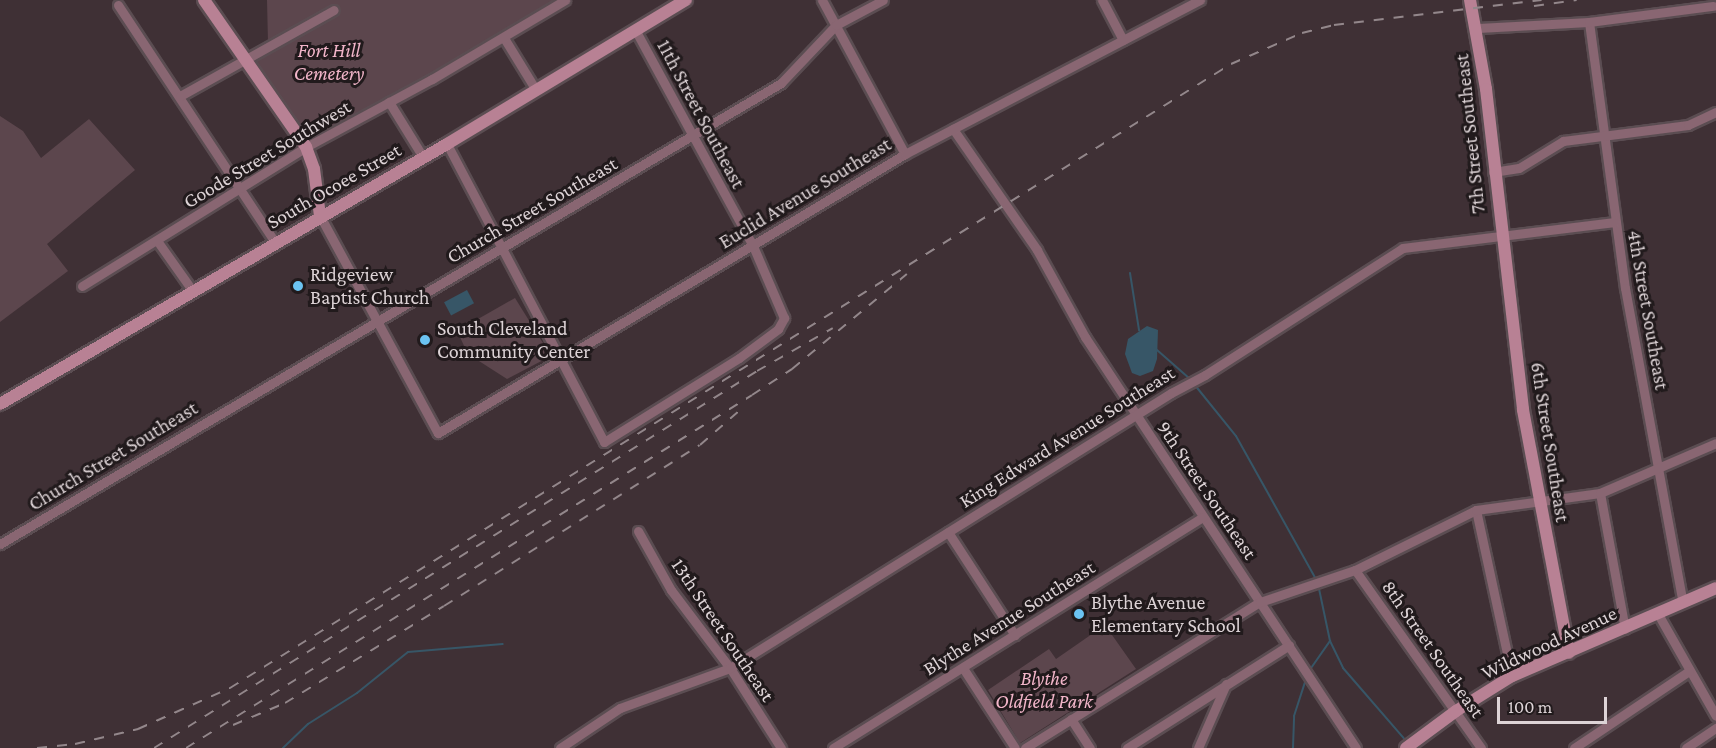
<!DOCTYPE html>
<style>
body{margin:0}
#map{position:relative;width:1716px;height:748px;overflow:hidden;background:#3f3035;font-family:"Crimson Pro",serif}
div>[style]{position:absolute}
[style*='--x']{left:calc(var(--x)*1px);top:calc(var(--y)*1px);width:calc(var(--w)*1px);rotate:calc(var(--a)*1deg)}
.green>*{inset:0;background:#5c464d}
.water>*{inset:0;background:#375667;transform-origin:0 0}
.stream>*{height:2px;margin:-1px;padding:0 1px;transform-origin:1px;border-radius:1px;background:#375667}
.roads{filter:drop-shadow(2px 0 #5b4d52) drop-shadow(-2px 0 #5b4d52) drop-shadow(0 2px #5b4d52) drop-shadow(0 -2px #5b4d52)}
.street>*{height:9px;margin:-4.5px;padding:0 4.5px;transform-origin:4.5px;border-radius:4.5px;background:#896672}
.secondary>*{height:12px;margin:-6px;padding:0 6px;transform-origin:6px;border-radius:6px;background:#b88194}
.rail>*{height:2px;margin-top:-1px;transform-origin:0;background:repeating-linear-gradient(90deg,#93878b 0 10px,transparent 0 20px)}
.dots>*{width:16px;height:16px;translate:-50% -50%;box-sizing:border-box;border:3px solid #211a1c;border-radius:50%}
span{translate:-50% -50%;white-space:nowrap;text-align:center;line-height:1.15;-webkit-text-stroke:6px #211a1c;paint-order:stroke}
.park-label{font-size:20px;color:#f2b5c9;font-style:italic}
.street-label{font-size:20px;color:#ddd3d6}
.poi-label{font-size:20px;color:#ddd3d6}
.left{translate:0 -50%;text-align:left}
.scale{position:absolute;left:1497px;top:697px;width:110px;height:27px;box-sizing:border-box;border:3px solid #ddd3d6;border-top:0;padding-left:8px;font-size:18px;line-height:21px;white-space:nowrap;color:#ddd3d6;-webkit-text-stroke:4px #211a1c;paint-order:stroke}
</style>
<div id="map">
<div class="green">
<div style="clip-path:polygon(267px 0,560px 0,432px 77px,312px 139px,304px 138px,250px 54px,268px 43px)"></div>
<div style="clip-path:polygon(0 116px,23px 131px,41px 158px,89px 119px,135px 170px,47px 244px,68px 271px,0 322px)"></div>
<div style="clip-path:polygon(515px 298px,551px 356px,507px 379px,468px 354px,457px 331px)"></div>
<div style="clip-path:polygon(1105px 625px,1136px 669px,1020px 743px,988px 690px,1049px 649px,1056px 659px)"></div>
</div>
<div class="water">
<div style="left:467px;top:290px;width:15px;height:26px;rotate:62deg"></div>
<div style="clip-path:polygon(1147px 326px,1158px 330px,1157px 359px,1153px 371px,1140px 376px,1132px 373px,1125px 354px,1128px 339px)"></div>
</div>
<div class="stream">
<div style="--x:1130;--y:273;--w:58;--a:81"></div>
<div style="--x:1157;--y:350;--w:44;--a:41.3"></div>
<div style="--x:1194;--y:384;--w:67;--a:51.1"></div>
<div style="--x:1236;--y:436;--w:164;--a:60.8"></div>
<div style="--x:1318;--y:584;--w:58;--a:78.1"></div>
<div style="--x:1330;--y:641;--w:30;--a:64"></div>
<div style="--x:1343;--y:668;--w:98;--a:49.1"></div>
<div style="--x:1309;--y:671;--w:37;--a:-55"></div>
<div style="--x:283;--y:748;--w:35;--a:-44"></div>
<div style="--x:308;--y:724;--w:58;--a:-32.3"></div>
<div style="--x:357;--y:693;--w:65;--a:-38.8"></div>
<div style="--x:408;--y:652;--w:95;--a:-4.8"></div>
<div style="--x:1293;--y:748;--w:32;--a:-88"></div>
<div style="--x:1294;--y:716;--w:39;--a:-72"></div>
</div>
<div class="roads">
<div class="street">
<div style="--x:822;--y:0;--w:175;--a:61.7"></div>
<div style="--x:1102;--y:0;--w:45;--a:62.3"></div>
<div style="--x:118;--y:5;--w:284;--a:56.5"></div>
<div style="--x:1589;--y:22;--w:268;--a:82.3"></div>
<div style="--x:1625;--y:288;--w:320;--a:79.6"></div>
<div style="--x:1478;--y:28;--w:111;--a:-3.1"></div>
<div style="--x:1589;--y:22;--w:125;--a:-7.4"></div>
<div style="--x:504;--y:38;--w:61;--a:58.4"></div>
<div style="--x:180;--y:96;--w:176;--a:-29.2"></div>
<div style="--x:389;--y:102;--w:65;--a:58.3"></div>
<div style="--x:953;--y:129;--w:147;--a:55.2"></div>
<div style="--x:1037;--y:250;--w:99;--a:61.1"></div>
<div style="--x:1085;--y:337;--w:492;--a:56.6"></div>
<div style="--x:447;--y:144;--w:337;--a:62.2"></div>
<div style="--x:604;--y:442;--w:159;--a:-31.9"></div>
<div style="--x:739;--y:358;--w:49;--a:-36.6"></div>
<div style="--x:778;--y:329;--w:13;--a:-61"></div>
<div style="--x:784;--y:318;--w:78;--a:-113.3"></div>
<div style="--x:753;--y:246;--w:245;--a:-118.6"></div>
<div style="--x:1493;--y:172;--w:26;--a:-9"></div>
<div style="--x:1519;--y:168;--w:52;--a:-31.5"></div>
<div style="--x:1563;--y:141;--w:126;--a:-7.3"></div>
<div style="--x:1688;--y:125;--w:31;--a:-25"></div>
<div style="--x:320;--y:216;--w:247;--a:61.5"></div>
<div style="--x:438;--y:433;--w:544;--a:-30.86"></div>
<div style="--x:905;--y:154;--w:333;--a:-27.6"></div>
<div style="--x:158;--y:242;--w:59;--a:54.7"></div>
<div style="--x:82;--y:286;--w:264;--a:-31.8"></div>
<div style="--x:306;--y:147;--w:143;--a:-28.4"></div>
<div style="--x:432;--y:79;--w:155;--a:-30.7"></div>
<div style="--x:1600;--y:493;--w:138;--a:79.6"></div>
<div style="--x:1476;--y:510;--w:170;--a:77.8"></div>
<div style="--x:638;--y:531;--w:68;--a:60.8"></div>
<div style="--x:671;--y:590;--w:98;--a:52.9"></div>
<div style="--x:730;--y:668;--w:95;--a:57.5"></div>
<div style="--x:948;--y:532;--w:123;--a:57"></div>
<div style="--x:0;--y:544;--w:907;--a:-30.55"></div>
<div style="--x:781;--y:83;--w:80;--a:-46.5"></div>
<div style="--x:836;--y:25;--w:53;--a:-28"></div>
<div style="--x:1355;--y:570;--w:218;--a:54.7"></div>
<div style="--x:1658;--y:614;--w:117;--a:60.4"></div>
<div style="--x:963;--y:668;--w:95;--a:57"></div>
<div style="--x:1071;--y:719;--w:35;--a:57"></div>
<div style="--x:560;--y:748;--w:72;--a:-33.7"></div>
<div style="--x:620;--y:708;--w:117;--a:-20"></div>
<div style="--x:730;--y:668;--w:520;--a:-31.95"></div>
<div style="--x:1171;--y:393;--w:38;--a:-28"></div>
<div style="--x:1205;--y:375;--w:235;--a:-32.7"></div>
<div style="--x:1403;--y:248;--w:213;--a:-7"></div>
<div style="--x:833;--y:748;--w:436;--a:-32"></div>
<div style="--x:1025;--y:748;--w:277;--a:-31.9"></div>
<div style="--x:1260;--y:602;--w:100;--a:-18.6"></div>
<div style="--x:1355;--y:570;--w:135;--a:-26.4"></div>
<div style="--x:1476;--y:510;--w:125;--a:-7.8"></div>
<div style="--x:1600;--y:493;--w:126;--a:-23.3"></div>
<div style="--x:1127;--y:748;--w:192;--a:-32.4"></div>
<div style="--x:1198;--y:748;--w:70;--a:-66.4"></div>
<div style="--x:1574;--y:748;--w:138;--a:-33.8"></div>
<div style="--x:1686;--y:748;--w:36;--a:-34"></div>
</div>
<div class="secondary">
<div style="--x:204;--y:0;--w:179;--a:55.2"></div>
<div style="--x:306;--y:147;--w:23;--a:70"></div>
<div style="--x:314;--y:169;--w:47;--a:82.7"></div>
<div style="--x:1470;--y:0;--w:90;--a:79.8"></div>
<div style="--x:1486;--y:89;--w:323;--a:83.4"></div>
<div style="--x:1523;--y:410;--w:247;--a:79.3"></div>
<div style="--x:0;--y:404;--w:517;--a:-30.18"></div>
<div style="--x:447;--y:144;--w:279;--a:-31.1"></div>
<div style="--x:1406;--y:748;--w:62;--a:-36.5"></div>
<div style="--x:1456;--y:711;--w:66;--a:-32"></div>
<div style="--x:1512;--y:676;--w:222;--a:-23.3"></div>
</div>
</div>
<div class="rail">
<div style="--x:1534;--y:6;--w:43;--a:-7.9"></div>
<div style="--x:233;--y:725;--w:56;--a:-22.9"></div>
<div style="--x:285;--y:703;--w:186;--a:-31.4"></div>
<div style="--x:444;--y:606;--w:302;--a:-32.2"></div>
<div style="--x:700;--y:445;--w:52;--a:-41.1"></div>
<div style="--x:37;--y:748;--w:38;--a:-6"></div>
<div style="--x:75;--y:744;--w:65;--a:-13.4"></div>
<div style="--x:138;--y:729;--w:101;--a:-24"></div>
<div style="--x:230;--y:688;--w:1180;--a:-31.94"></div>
<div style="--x:1231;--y:64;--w:77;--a:-23.6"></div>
<div style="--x:1302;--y:33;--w:33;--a:-14"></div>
<div style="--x:1334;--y:25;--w:209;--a:-6.9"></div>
<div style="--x:154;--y:748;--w:711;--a:-32.01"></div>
<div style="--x:757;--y:371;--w:87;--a:-29.5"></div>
<div style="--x:186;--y:748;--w:667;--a:-31.95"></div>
<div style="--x:752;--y:395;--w:48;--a:-33"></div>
<div style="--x:792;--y:369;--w:149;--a:-39.6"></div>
</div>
<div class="dots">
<div style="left:298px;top:286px;background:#6bc3f2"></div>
<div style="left:425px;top:340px;background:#6bc3f2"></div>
<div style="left:1079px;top:614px;background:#6bc3f2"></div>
</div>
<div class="park-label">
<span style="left:329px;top:62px">Fort Hill<br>Cemetery</span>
<span style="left:1044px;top:690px">Blythe<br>Oldfield Park</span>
</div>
<div class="street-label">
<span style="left:701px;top:114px;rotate:62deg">11th Street Southeast</span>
<span style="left:1470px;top:134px;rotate:-96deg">7th Street Southeast</span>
<span style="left:267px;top:154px;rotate:-31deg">Goode Street Southwest</span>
<span style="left:334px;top:186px;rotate:-30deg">South Ocoee Street</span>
<span style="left:805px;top:193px;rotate:-31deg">Euclid Avenue Southeast</span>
<span style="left:532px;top:210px;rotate:-30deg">Church Street Southeast</span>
<span style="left:1648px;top:310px;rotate:80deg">4th Street Southeast</span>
<span style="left:1067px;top:437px;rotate:-32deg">King Edward Avenue Southeast</span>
<span style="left:1550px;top:442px;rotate:81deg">6th Street Southeast</span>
<span style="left:113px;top:456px;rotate:-31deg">Church Street Southeast</span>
<span style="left:1207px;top:490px;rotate:56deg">9th Street Southeast</span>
<span style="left:1009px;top:618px;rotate:-32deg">Blythe Avenue Southeast</span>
<span style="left:723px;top:630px;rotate:56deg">13th Street Southeast</span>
<span style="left:1549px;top:643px;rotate:-25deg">Wildwood Avenue</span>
<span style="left:1433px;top:649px;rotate:55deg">8th Street Southeast</span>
</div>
<div class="poi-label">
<span class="left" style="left:310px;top:286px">Ridgeview<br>Baptist Church</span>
<span class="left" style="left:437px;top:340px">South Cleveland<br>Community Center</span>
<span class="left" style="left:1091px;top:614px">Blythe Avenue<br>Elementary School</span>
</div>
<div class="scale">100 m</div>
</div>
